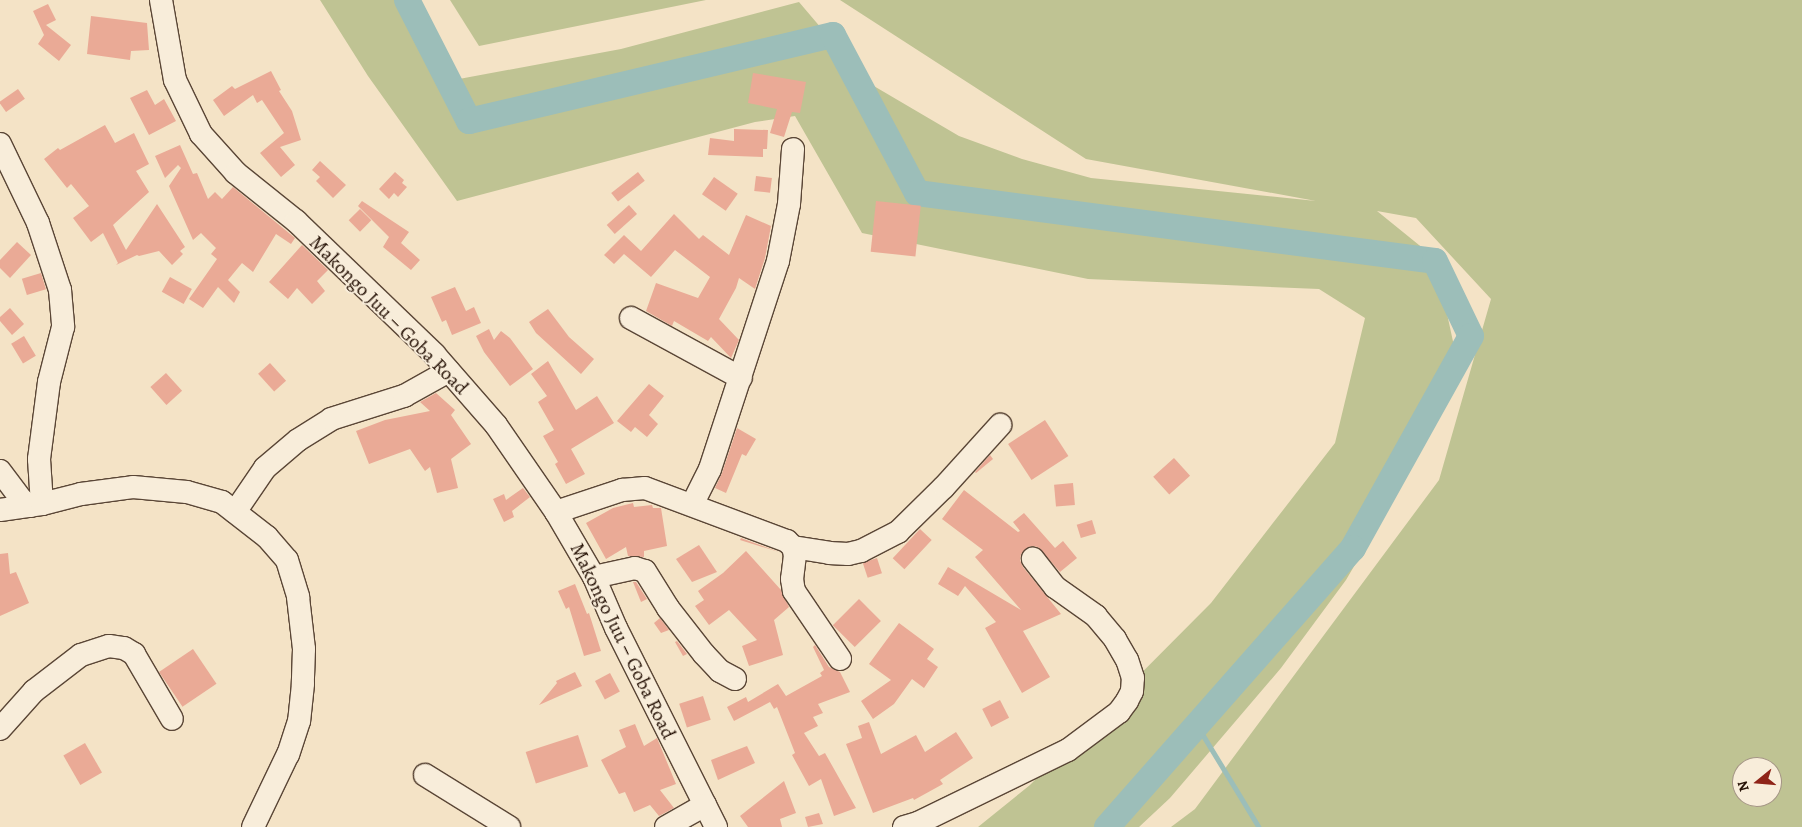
<!DOCTYPE html>
<meta charset="utf-8">
<style>
body{margin:0}
#map{position:relative;width:1802px;height:827px;overflow:hidden;background:#f4e3c6;font-family:Alegreya,serif}
div>[style]{position:absolute}
[style*='--x']{left:calc(var(--x)*1px);top:calc(var(--y)*1px);width:calc(var(--w)*1px);rotate:calc(var(--a)*1deg)}
.green>*{inset:0;background:#bfc393}
.stream>*{height:4.5px;margin:-2.25px;padding:0 2.25px;transform-origin:2.25px;border-radius:2.25px;background:#9cbeb9}
.river>*{height:26px;margin:-13px;padding:0 13px;transform-origin:13px;border-radius:13px;background:#9cbeb9}
.building>*{inset:0;background:#eaaa96;transform-origin:0 0}
.roads{filter:drop-shadow(1px 0 #5a4636) drop-shadow(-1px 0 #5a4636) drop-shadow(0 1px #5a4636) drop-shadow(0 -1px #5a4636)}
.minor>*{height:22px;margin:-11px;padding:0 11px;transform-origin:11px;border-radius:11px;background:#f8edda}
span{translate:-50% -50%;white-space:nowrap;text-align:center;line-height:1.15;-webkit-text-stroke:4px #f8edda;paint-order:stroke}
.street-label{font-size:20px;color:#261206}
.north{position:absolute;left:1732px;top:757px;width:50px;height:50px;box-sizing:border-box;background:#f8edda;border:1px solid #a49585;border-radius:50%;rotate:253deg;font-size:14px;font-weight:700;line-height:20px;text-align:center;color:#261206}
.north::after{content:'';display:block;margin:auto;width:18px;height:22px;background:#8f2418;clip-path:polygon(50% 0,100% 100%,50% 72%,0 100%)}
</style>
<div id="map">
<div class="green">
<div style="clip-path:polygon(evenodd,320px 0,417px 0,459px 79px,621px 49px,799px 2px,867px 82px,959px 136px,1022px 159px,1091px 178px,1316px 201px,1086px 159px,840px 0,1802px 0,1802px 827px,1171px 827px,1195px 809px,1439px 480px,1491px 299px,1416px 218px,1377px 211px,1435px 258px,1457px 360px,1435px 412px,1381px 520px,1346px 580px,1281px 668px,1170px 798px,1139px 827px,978px 827px,1030px 785px,1211px 603px,1335px 443px,1365px 318px,1319px 289px,1088px 279px,862px 233px,795px 116px,755px 122px,457px 201px,368px 76px,320px 0,1742px 767px,1772px 767px,1772px 797px,1742px 797px,1742px 767px)"></div>
<div style="clip-path:polygon(450px 0,706px 0,479px 46px)"></div>
</div>
<div class="stream">
<div style="--x:1197;--y:725;--w:119;--a:58.7"></div>
</div>
<div class="river">
<div style="--x:407;--y:0;--w:136;--a:62.9"></div>
<div style="--x:469;--y:121;--w:374;--a:-13.3"></div>
<div style="--x:833;--y:35;--w:179;--a:62"></div>
<div style="--x:917;--y:193;--w:522;--a:7.48"></div>
<div style="--x:1435;--y:261;--w:83;--a:64.4"></div>
<div style="--x:1471;--y:336;--w:243;--a:119.1"></div>
<div style="--x:1353;--y:548;--w:372;--a:131.4"></div>
</div>
<div class="building">
<div style="clip-path:polygon(48px 4px,56px 20px,46px 25px,71px 45px,59px 61px,38px 44px,44px 35px,33px 11px)"></div>
<div style="clip-path:polygon(91px 16px,147px 23px,149px 50px,131px 51px,130px 60px,87px 54px)"></div>
<div style="clip-path:polygon(271px 71px,281px 90px,279px 91px,292px 111px,301px 140px,280px 147px,295px 165px,281px 177px,260px 153px,284px 133px,262px 100px,257px 103px,253px 95px,224px 116px,213px 100px,232px 86px,235px 89px)"></div>
<div style="clip-path:polygon(753px 73px,806px 82px,800px 113px,792px 112px,784px 137px,770px 133px,777px 109px,748px 103px)"></div>
<div style="left:18px;top:89px;width:12px;height:23px;rotate:55deg"></div>
<div style="clip-path:polygon(147px 90px,155px 105px,164px 99px,176px 121px,149px 135px,130px 98px)"></div>
<div style="clip-path:polygon(105px 125px,115px 143px,134px 133px,149px 164px,136px 171px,149px 192px,113px 225px,126px 250px,157px 204px,185px 247px,180px 251px,183px 254px,172px 265px,159px 251px,139px 256px,137px 255px,116px 265px,118px 263px,103px 233px,91px 242px,73px 218px,89px 206px,71px 184px,67px 188px,44px 159px,58px 148px,60px 150px)"></div>
<div style="clip-path:polygon(734px 129px,768px 130px,767px 149px,763px 149px,763px 157px,708px 155px,710px 138px,734px 141px)"></div>
<div style="clip-path:polygon(180px 145px,193px 174px,197px 173px,208px 199px,215px 192px,222px 199px,233px 187px,295px 238px,291px 244px,276px 234px,253px 272px,242px 263px,228px 280px,240px 292px,234px 303px,218px 287px,203px 308px,189px 299px,217px 259px,211px 254px,216px 248px,201px 233px,193px 240px,169px 186px,181px 168px,178px 165px,165px 178px,155px 156px)"></div>
<div style="clip-path:polygon(320px 161px,346px 185px,333px 198px,316px 181px,320px 177px,312px 170px)"></div>
<div style="clip-path:polygon(395px 172px,404px 180px,402px 183px,407px 187px,398px 197px,394px 193px,389px 199px,379px 189px)"></div>
<div style="left:638px;top:172px;width:11px;height:34px;rotate:52deg"></div>
<div style="left:756px;top:176px;width:16px;height:15px;rotate:7deg"></div>
<div style="left:714px;top:177px;width:29px;height:21px;rotate:35deg"></div>
<div style="clip-path:polygon(362px 201px,409px 232px,401px 243px,420px 260px,411px 270px,383px 247px,389px 237px,358px 206px)"></div>
<div style="left:876px;top:201px;width:45px;height:51px;rotate:6deg"></div>
<div style="left:629px;top:205px;width:12px;height:30px;rotate:48deg"></div>
<div style="left:360px;top:209px;width:16px;height:16px;rotate:45deg"></div>
<div style="clip-path:polygon(674px 214px,699px 239px,703px 235px,729px 255px,746px 215px,771px 226px,765px 258px,755px 289px,739px 278px,736px 288px,719px 319px,739px 340px,731px 358px,711px 337px,708px 341px,674px 321px,672px 326px,646px 311px,656px 283px,698px 298px,710px 277px,675px 250px,651px 277px,624px 254px,614px 264px,604px 255px,624px 235px,641px 251px)"></div>
<div style="clip-path:polygon(17px 242px,31px 255px,10px 278px,0 268px,0 260px)"></div>
<div style="clip-path:polygon(302px 245px,328px 270px,317px 281px,325px 291px,312px 304px,297px 288px,288px 299px,269px 282px)"></div>
<div style="left:41px;top:273px;width:17px;height:20px;rotate:73deg"></div>
<div style="left:170px;top:277px;width:25px;height:17px;rotate:29deg"></div>
<div style="clip-path:polygon(455px 287px,466px 311px,474px 307px,481px 323px,452px 335px,446px 320px,442px 322px,431px 297px)"></div>
<div style="clip-path:polygon(10px 308px,24px 324px,12px 335px,0 321px,0 317px)"></div>
<div style="clip-path:polygon(548px 309px,569px 337px,594px 359px,581px 374px,536px 333px,529px 322px)"></div>
<div style="clip-path:polygon(489px 329px,494px 340px,501px 331px,510px 338px,533px 369px,510px 386px,484px 352px,476px 336px)"></div>
<div style="left:24px;top:336px;width:23px;height:15px;rotate:59deg"></div>
<div style="clip-path:polygon(548px 361px,576px 410px,597px 396px,614px 423px,571px 449px,585px 474px,566px 484px,555px 464px,558px 462px,543px 436px,554px 430px,538px 402px,547px 396px,531px 374px)"></div>
<div style="left:270px;top:363px;width:24px;height:16px;rotate:48deg"></div>
<div style="left:166px;top:373px;width:24px;height:21px;rotate:48deg"></div>
<div style="clip-path:polygon(649px 384px,664px 396px,649px 415px,658px 424px,647px 437px,635px 427px,631px 432px,617px 421px)"></div>
<div style="clip-path:polygon(436px 393px,455px 410px,451px 415px,471px 444px,451px 459px,458px 488px,437px 493px,430px 467px,425px 471px,410px 449px,369px 464px,356px 431px,385px 420px,430px 411px,420px 402px)"></div>
<div style="left:1045px;top:420px;width:43px;height:44px;rotate:57deg"></div>
<div style="clip-path:polygon(737px 428px,756px 439px,746px 456px,742px 454px,726px 493px,715px 488px,722px 473px)"></div>
<div style="clip-path:polygon(990px 455px,993px 459px,976px 473px,975px 472px)"></div>
<div style="left:1174px;top:458px;width:24px;height:28px;rotate:48deg"></div>
<div style="left:1073px;top:483px;width:22px;height:19px;rotate:85deg"></div>
<div style="clip-path:polygon(523px 488px,530px 497px,512px 511px,514px 517px,504px 522px,493px 499px,504px 494px,506px 500px)"></div>
<div style="clip-path:polygon(964px 490px,1018px 532px,1020px 531px,1013px 522px,1024px 513px,1055px 548px,1063px 541px,1077px 558px,1060px 572px,1038px 547px,1031px 546px,1021px 554px,1020px 560px,1023px 567px,1061px 614px,1023px 631px,1050px 677px,1022px 693px,985px 628px,996px 622px,965px 586px,958px 596px,938px 584px,948px 567px,1021px 610px,975px 557px,983px 550px,942px 519px)"></div>
<div style="clip-path:polygon(633px 503px,634px 507px,652px 505px,653px 508px,661px 508px,667px 546px,644px 551px,644px 557px,628px 556px,626px 547px,606px 559px,586px 523px,613px 508px)"></div>
<div style="left:1092px;top:520px;width:14px;height:16px;rotate:73deg"></div>
<div style="left:920px;top:529px;width:16px;height:40px;rotate:43deg"></div>
<div style="clip-path:polygon(741px 538px,779px 552px,740px 540px)"></div>
<div style="clip-path:polygon(699px 545px,717px 572px,692px 582px,676px 559px)"></div>
<div style="clip-path:polygon(746px 551px,781px 590px,789px 607px,774px 620px,783px 655px,749px 666px,742px 646px,757px 640px,729px 610px,709px 625px,695px 606px,704px 600px,698px 591px,723px 573px)"></div>
<div style="clip-path:polygon(8px 553px,10px 574px,16px 572px,29px 603px,0 616px,0 554px)"></div>
<div style="left:877px;top:558px;width:16px;height:15px;rotate:72deg"></div>
<div style="clip-path:polygon(633px 582px,636px 582px,647px 599px,641px 602px)"></div>
<div style="clip-path:polygon(575px 584px,587px 614px,589px 613px,601px 651px,584px 656px,569px 607px,566px 609px,558px 591px)"></div>
<div style="left:859px;top:599px;width:31px;height:37px;rotate:45deg"></div>
<div style="clip-path:polygon(660px 618px,669px 630px,661px 633px,654px 623px)"></div>
<div style="clip-path:polygon(899px 623px,934px 649px,927px 659px,938px 667px,924px 688px,912px 679px,894px 704px,873px 719px,861px 701px,891px 680px,869px 664px)"></div>
<div style="clip-path:polygon(677px 641px,687px 654px,683px 656px,675px 642px)"></div>
<div style="clip-path:polygon(815px 645px,829px 667px,840px 672px,850px 692px,818px 704px,823px 713px,813px 717px,818px 726px,804px 733px,819px 756px,825px 753px,856px 808px,834px 816px,821px 779px,809px 786px,792px 755px,795px 753px,777px 707px,774px 709px,770px 702px,734px 721px,727px 707px,746px 697px,748px 702px,778px 684px,786px 696px,822px 676px,820px 673px,824px 670px,813px 647px)"></div>
<div style="left:193px;top:649px;width:42px;height:41px;rotate:56deg"></div>
<div style="clip-path:polygon(575px 672px,582px 686px,539px 705px,557px 683px,556px 681px)"></div>
<div style="left:610px;top:673px;width:21px;height:17px;rotate:62deg"></div>
<div style="left:703px;top:696px;width:25px;height:25px;rotate:72deg"></div>
<div style="left:1000px;top:700px;width:20px;height:20px;rotate:63deg"></div>
<div style="clip-path:polygon(869px 722px,881px 754px,916px 735px,925px 752px,956px 732px,973px 758px,940px 780px,943px 784px,914px 800px,913px 798px,873px 813px,846px 744px,862px 738px,858px 726px)"></div>
<div style="clip-path:polygon(635px 724px,644px 746px,657px 738px,676px 784px,660px 790px,674px 808px,659px 816px,650px 805px,634px 812px,625px 792px,619px 794px,601px 760px,626px 747px,619px 730px)"></div>
<div style="left:578px;top:735px;width:33px;height:55px;rotate:72deg"></div>
<div style="left:85px;top:743px;width:34px;height:25px;rotate:60deg"></div>
<div style="clip-path:polygon(747px 746px,755px 763px,718px 780px,711px 760px)"></div>
<div style="clip-path:polygon(784px 781px,796px 813px,780px 819px,782px 827px,748px 827px,740px 816px)"></div>
<div style="clip-path:polygon(819px 813px,823px 824px,808px 827px,805px 817px)"></div>
</div>
<div class="roads">
<div class="minor">
<div style="--x:161;--y:0;--w:81;--a:80.1"></div>
<div style="--x:175;--y:80;--w:60;--a:64.3"></div>
<div style="--x:201;--y:134;--w:52;--a:48.1"></div>
<div style="--x:236;--y:173;--w:77;--a:38.7"></div>
<div style="--x:296;--y:221;--w:192;--a:43.9"></div>
<div style="--x:434;--y:354;--w:94;--a:48.9"></div>
<div style="--x:496;--y:425;--w:106;--a:55.4"></div>
<div style="--x:556;--y:512;--w:75;--a:59.7"></div>
<div style="--x:594;--y:577;--w:56;--a:66.7"></div>
<div style="--x:616;--y:628;--w:223;--a:63.3"></div>
<div style="--x:0;--y:144;--w:88;--a:64.3"></div>
<div style="--x:38;--y:223;--w:71;--a:71.8"></div>
<div style="--x:60;--y:290;--w:37;--a:85"></div>
<div style="--x:63;--y:327;--w:57;--a:104.3"></div>
<div style="--x:49;--y:382;--w:78;--a:97.4"></div>
<div style="--x:39;--y:459;--w:45;--a:86.2"></div>
<div style="--x:631;--y:318;--w:125;--a:28.6"></div>
<div style="--x:0;--y:471;--w:36;--a:53"></div>
<div style="--x:22;--y:500;--w:10;--a:37"></div>
<div style="--x:692;--y:505;--w:40;--a:-63.4"></div>
<div style="--x:710;--y:469;--w:219;--a:-71.9"></div>
<div style="--x:778;--y:261;--w:58;--a:-79.1"></div>
<div style="--x:789;--y:204;--w:55;--a:-85.8"></div>
<div style="--x:0;--y:510;--w:42;--a:-8.1"></div>
<div style="--x:42;--y:504;--w:40;--a:-14.4"></div>
<div style="--x:81;--y:494;--w:52;--a:-7.7"></div>
<div style="--x:133;--y:487;--w:54;--a:5.3"></div>
<div style="--x:187;--y:492;--w:36;--a:16"></div>
<div style="--x:222;--y:502;--w:57;--a:37.9"></div>
<div style="--x:267;--y:537;--w:30;--a:49"></div>
<div style="--x:287;--y:560;--w:39;--a:73"></div>
<div style="--x:298;--y:597;--w:52;--a:83.4"></div>
<div style="--x:304;--y:649;--w:35;--a:92"></div>
<div style="--x:303;--y:684;--w:37;--a:96"></div>
<div style="--x:299;--y:721;--w:35;--a:108"></div>
<div style="--x:288;--y:754;--w:81;--a:115.6"></div>
<div style="--x:235;--y:512;--w:53;--a:-55.7"></div>
<div style="--x:265;--y:468;--w:43;--a:-40.3"></div>
<div style="--x:298;--y:440;--w:39;--a:-32"></div>
<div style="--x:331;--y:419;--w:77;--a:-17.5"></div>
<div style="--x:404;--y:396;--w:51;--a:-29.1"></div>
<div style="--x:556;--y:512;--w:70;--a:-18.4"></div>
<div style="--x:622;--y:490;--w:23;--a:-5"></div>
<div style="--x:645;--y:488;--w:152;--a:20.5"></div>
<div style="--x:787;--y:541;--w:8;--a:45"></div>
<div style="--x:793;--y:547;--w:8;--a:76"></div>
<div style="--x:795;--y:555;--w:24;--a:97"></div>
<div style="--x:792;--y:579;--w:12;--a:81"></div>
<div style="--x:794;--y:591;--w:82;--a:55.9"></div>
<div style="--x:793;--y:547;--w:36;--a:9"></div>
<div style="--x:829;--y:553;--w:19;--a:3"></div>
<div style="--x:848;--y:554;--w:13;--a:-13"></div>
<div style="--x:861;--y:551;--w:42;--a:-27.2"></div>
<div style="--x:898;--y:532;--w:64;--a:-44.4"></div>
<div style="--x:944;--y:487;--w:84;--a:-47.9"></div>
<div style="--x:594;--y:577;--w:42;--a:-12.4"></div>
<div style="--x:635;--y:568;--w:10;--a:17"></div>
<div style="--x:645;--y:571;--w:44;--a:58.1"></div>
<div style="--x:668;--y:608;--w:58;--a:52"></div>
<div style="--x:704;--y:654;--w:23;--a:47"></div>
<div style="--x:720;--y:671;--w:17;--a:28"></div>
<div style="--x:0;--y:729;--w:51;--a:-48.2"></div>
<div style="--x:34;--y:691;--w:59;--a:-37.5"></div>
<div style="--x:81;--y:655;--w:29;--a:-18"></div>
<div style="--x:109;--y:646;--w:15;--a:8"></div>
<div style="--x:124;--y:648;--w:12;--a:31"></div>
<div style="--x:134;--y:654;--w:75;--a:59.7"></div>
<div style="--x:425;--y:775;--w:99;--a:31.8"></div>
<div style="--x:666;--y:827;--w:45;--a:-29.4"></div>
<div style="--x:904;--y:827;--w:15;--a:-16"></div>
<div style="--x:918;--y:823;--w:167;--a:-26"></div>
<div style="--x:1068;--y:750;--w:64;--a:-36.7"></div>
<div style="--x:1119;--y:712;--w:14;--a:-54"></div>
<div style="--x:1127;--y:701;--w:11;--a:-63"></div>
<div style="--x:1132;--y:691;--w:13;--a:-86"></div>
<div style="--x:1133;--y:678;--w:19;--a:-108"></div>
<div style="--x:1127;--y:660;--w:24;--a:-120"></div>
<div style="--x:1115;--y:639;--w:30;--a:-130"></div>
<div style="--x:1096;--y:616;--w:50;--a:-144.7"></div>
<div style="--x:1055;--y:587;--w:36;--a:-128"></div>
</div>
</div>
<div class="street-label">
<span style="left:389px;top:315px;rotate:45deg">Makongo Juu – Goba Road</span>
<span style="left:623px;top:641px;rotate:64deg">Makongo Juu – Goba Road</span>
</div>
<div class="north">N</div>
</div>
